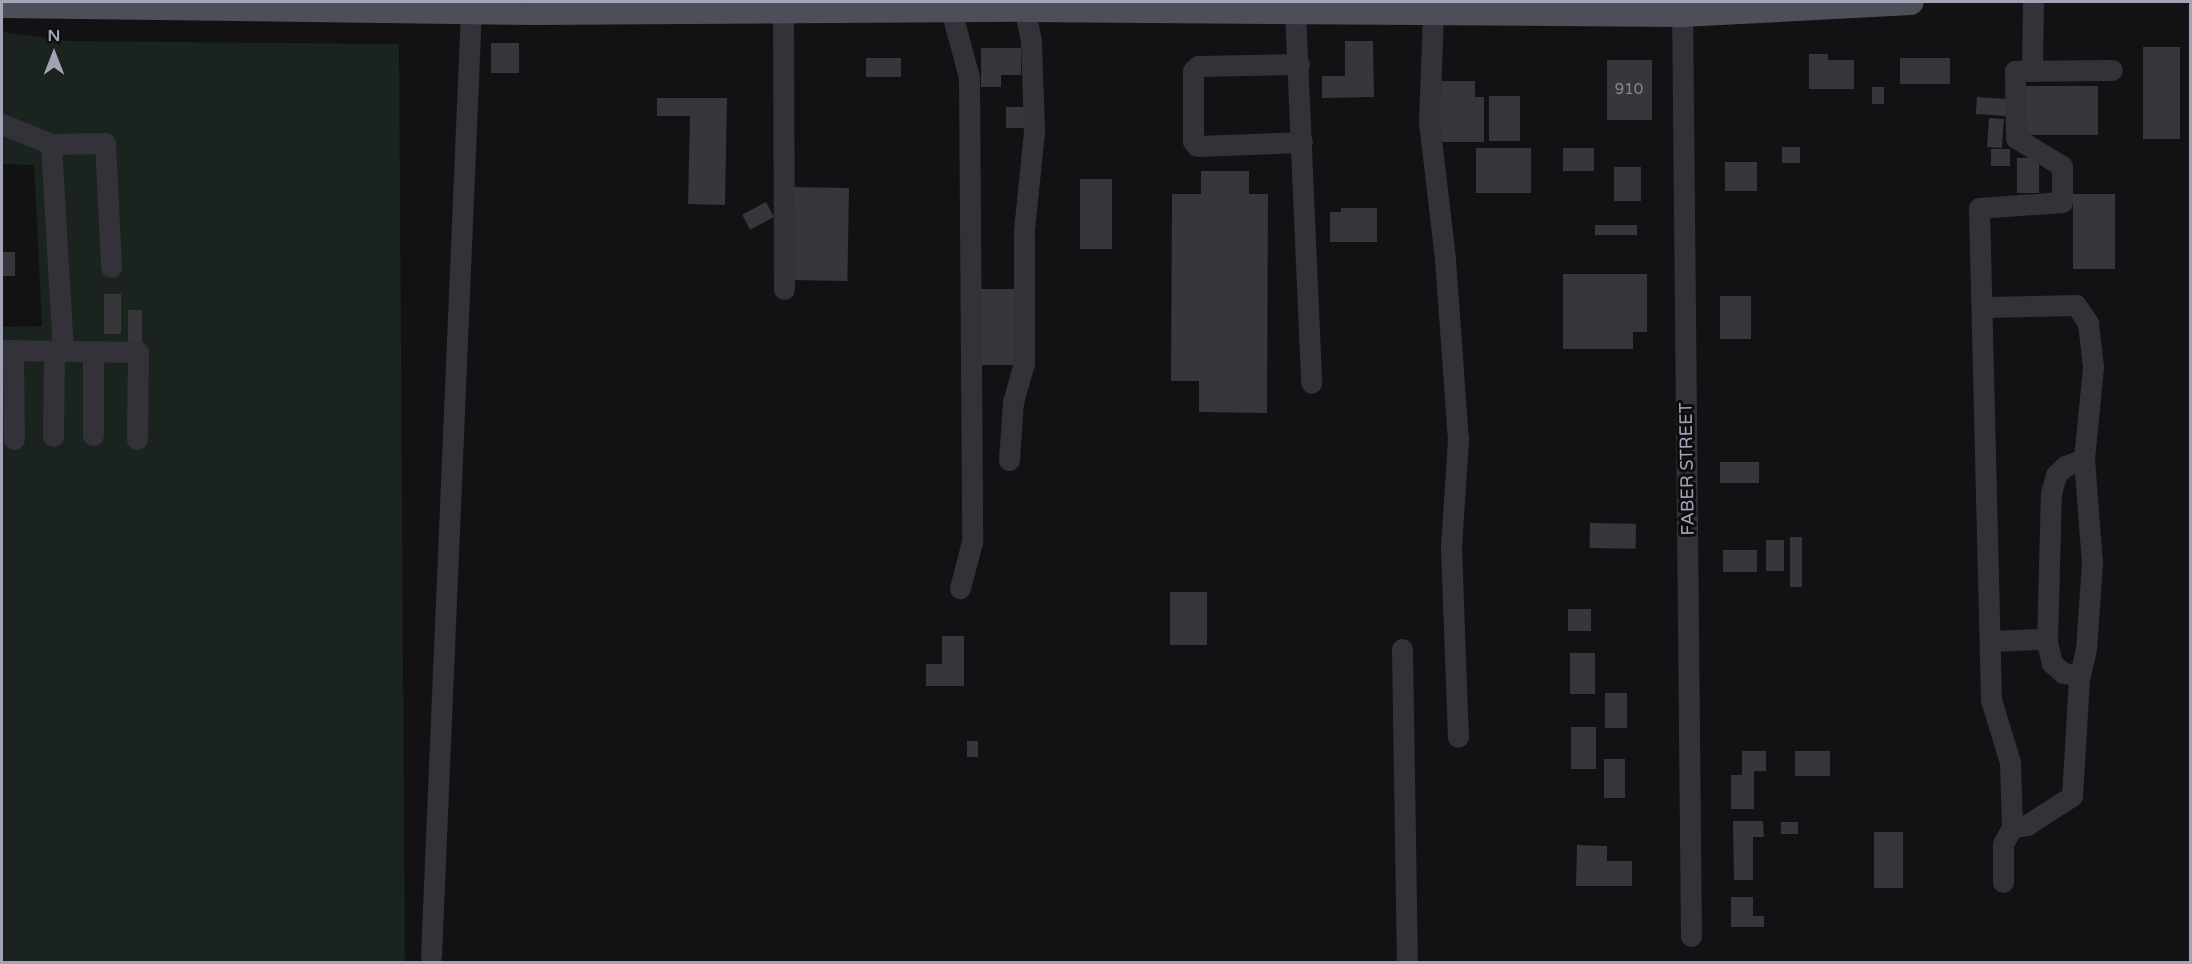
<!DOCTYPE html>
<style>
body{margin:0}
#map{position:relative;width:2192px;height:964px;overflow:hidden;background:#121113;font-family:"Varela Round",sans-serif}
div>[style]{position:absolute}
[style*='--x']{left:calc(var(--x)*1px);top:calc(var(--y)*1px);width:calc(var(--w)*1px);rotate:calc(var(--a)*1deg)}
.green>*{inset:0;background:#1b231e}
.building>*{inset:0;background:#36363b;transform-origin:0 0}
.minor>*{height:21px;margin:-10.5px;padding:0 10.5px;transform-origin:10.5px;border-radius:10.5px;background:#333239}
.major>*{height:26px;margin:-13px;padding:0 13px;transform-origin:13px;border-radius:13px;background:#4e4e58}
span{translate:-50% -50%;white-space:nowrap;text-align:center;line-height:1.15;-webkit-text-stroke:6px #0d0c0e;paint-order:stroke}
.number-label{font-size:15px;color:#878896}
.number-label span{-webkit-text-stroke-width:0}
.street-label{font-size:18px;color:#a2a3b5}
.frame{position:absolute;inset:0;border:3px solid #a2a3b5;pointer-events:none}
.north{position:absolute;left:24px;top:24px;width:60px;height:60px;-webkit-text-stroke:4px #0d0c0e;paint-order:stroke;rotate:0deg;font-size:16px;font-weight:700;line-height:24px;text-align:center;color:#a2a3b5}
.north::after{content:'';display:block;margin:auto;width:21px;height:27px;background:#a2a3b5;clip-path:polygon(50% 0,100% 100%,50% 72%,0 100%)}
</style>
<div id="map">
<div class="green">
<div style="clip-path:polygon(2px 32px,70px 41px,399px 44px,405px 962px,2px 962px,2px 327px,42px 326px,34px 165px,2px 164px)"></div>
</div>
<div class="building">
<div style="clip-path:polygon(1345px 41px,1373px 41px,1374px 97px,1322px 98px,1322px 76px,1345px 76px)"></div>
<div style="left:491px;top:43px;width:28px;height:30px"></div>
<div style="left:2143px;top:47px;width:37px;height:92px"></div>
<div style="clip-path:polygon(981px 48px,1021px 48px,1021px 75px,1001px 75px,1001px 87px,981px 87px)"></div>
<div style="clip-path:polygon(1809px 54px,1828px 54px,1828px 60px,1854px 60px,1854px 89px,1809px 89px)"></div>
<div style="left:866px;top:58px;width:35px;height:19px"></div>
<div style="left:1900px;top:58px;width:50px;height:26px"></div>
<div style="left:1607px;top:60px;width:45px;height:60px"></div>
<div style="clip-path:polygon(1436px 81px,1475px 81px,1475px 97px,1484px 97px,1484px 142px,1436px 142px)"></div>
<div style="left:2024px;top:86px;width:74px;height:49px"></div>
<div style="left:1872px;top:87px;width:12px;height:17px"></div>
<div style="left:1489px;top:96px;width:31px;height:45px"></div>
<div style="left:1977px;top:97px;width:30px;height:17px;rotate:4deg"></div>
<div style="clip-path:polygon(657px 98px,727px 98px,725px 205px,688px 204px,690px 116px,657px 116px)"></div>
<div style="left:1006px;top:107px;width:21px;height:21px"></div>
<div style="left:1989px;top:118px;width:15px;height:29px;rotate:4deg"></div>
<div style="left:1782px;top:147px;width:18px;height:16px"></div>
<div style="left:1476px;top:148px;width:55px;height:45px"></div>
<div style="left:1563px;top:148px;width:31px;height:23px"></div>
<div style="left:1991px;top:149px;width:19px;height:17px"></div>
<div style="left:2017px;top:158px;width:22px;height:35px"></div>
<div style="left:1725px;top:162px;width:32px;height:29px"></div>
<div style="left:1614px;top:167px;width:27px;height:34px"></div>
<div style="clip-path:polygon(1201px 171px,1249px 171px,1249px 194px,1268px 194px,1267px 413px,1199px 412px,1199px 381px,1171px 381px,1172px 194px,1201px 194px)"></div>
<div style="left:1080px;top:179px;width:32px;height:70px"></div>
<div style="left:791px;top:187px;width:58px;height:93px;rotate:1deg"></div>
<div style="left:2073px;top:194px;width:42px;height:75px"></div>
<div style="left:766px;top:202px;width:17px;height:27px;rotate:62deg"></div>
<div style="clip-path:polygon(1341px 208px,1377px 208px,1377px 242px,1330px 242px,1330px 212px,1341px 212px)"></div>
<div style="left:1595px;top:225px;width:42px;height:10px"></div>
<div style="left:2px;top:252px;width:13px;height:24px"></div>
<div style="clip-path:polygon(1563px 274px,1647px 274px,1647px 332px,1633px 332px,1633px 349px,1563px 349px)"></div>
<div style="left:981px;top:289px;width:34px;height:76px"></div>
<div style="left:104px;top:294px;width:17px;height:40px"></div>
<div style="left:1720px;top:296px;width:31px;height:43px"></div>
<div style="left:128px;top:310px;width:14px;height:35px"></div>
<div style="left:1720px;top:462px;width:39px;height:21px"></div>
<div style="left:1590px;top:523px;width:46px;height:25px;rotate:1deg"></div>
<div style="left:1790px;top:537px;width:12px;height:50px"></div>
<div style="left:1766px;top:540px;width:18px;height:31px"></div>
<div style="left:1723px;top:550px;width:34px;height:22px"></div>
<div style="left:1170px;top:592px;width:37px;height:53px"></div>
<div style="left:1568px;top:609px;width:23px;height:22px"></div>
<div style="clip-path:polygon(942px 636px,964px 636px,964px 686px,926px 686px,926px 664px,942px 664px)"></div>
<div style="left:1570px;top:653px;width:25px;height:41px"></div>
<div style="left:1605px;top:693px;width:22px;height:35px"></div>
<div style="left:1571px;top:727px;width:25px;height:42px"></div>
<div style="left:967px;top:741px;width:11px;height:16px"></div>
<div style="clip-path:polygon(1742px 751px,1766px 751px,1766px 771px,1754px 771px,1754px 809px,1731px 809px,1731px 775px,1742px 775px)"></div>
<div style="left:1795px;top:751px;width:35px;height:25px"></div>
<div style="left:1604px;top:759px;width:21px;height:39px"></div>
<div style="clip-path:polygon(1733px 821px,1763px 821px,1764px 837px,1753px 837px,1753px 880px,1734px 880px)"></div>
<div style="left:1781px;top:822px;width:17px;height:12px"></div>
<div style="left:1874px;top:832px;width:29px;height:56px"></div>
<div style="clip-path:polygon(1577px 845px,1607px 846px,1607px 861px,1632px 861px,1632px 886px,1576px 886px)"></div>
<div style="clip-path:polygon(1731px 897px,1753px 897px,1753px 916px,1764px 916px,1764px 927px,1731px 927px)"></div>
</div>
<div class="minor">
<div style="--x:1682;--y:2;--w:934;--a:89.45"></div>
<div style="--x:783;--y:9;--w:280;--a:89.8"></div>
<div style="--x:951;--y:10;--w:69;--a:75"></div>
<div style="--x:969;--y:77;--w:465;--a:89.6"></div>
<div style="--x:972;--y:542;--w:48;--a:104.6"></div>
<div style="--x:1295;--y:11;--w:372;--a:87.5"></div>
<div style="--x:1433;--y:13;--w:109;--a:92.1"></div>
<div style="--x:1429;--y:122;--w:138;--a:83.3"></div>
<div style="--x:1445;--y:259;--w:180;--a:85.9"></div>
<div style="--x:1458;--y:439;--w:109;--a:93.7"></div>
<div style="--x:1451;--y:548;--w:189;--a:87.9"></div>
<div style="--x:1299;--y:64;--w:101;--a:178.9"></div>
<div style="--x:1198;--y:66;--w:7;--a:135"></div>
<div style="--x:1193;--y:71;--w:70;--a:90"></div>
<div style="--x:1193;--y:141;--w:6;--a:51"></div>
<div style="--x:1197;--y:146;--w:105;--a:-2.2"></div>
<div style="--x:2032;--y:71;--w:69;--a:-89.2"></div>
<div style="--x:2;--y:124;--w:53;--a:22.2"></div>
<div style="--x:51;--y:144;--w:54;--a:-1.1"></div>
<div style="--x:105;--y:143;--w:124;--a:87.2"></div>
<div style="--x:51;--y:144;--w:208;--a:86.7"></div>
<div style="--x:1984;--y:307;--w:92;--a:-1.2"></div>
<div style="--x:2076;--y:305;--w:22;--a:56"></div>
<div style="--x:2088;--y:323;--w:44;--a:83.5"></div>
<div style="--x:2093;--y:367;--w:92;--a:95.6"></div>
<div style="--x:2084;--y:459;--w:103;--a:85.6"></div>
<div style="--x:2092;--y:562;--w:87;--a:93.9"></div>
<div style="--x:2086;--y:649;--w:31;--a:103"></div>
<div style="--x:2079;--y:679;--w:117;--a:93.4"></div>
<div style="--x:2072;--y:796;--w:54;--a:147.2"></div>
<div style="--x:2027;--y:825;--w:15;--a:172"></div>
<div style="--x:2;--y:350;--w:136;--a:0.8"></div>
<div style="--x:138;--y:352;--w:87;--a:90.7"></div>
<div style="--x:13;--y:350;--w:89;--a:89.4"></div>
<div style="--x:93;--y:352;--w:83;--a:90"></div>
<div style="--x:53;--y:436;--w:84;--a:-89.3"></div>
<div style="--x:1009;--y:460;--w:58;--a:-86.1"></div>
<div style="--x:1013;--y:402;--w:41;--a:-74.2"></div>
<div style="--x:1024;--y:363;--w:133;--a:-90"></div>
<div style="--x:1024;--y:230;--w:99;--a:-84.2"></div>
<div style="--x:1034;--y:132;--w:91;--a:-91.9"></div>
<div style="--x:1031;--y:41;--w:33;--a:-102"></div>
<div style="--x:1990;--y:641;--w:48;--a:-2.4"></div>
<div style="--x:2038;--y:639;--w:10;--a:24"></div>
<div style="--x:2047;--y:643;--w:21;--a:76"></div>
<div style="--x:2052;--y:663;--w:15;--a:42"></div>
<div style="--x:2063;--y:673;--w:17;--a:7"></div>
<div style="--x:2047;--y:643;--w:150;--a:-88.5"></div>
<div style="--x:2051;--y:493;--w:19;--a:-74"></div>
<div style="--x:2056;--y:475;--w:13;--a:-45"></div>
<div style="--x:2065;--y:466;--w:20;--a:-20"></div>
<div style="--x:1402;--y:649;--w:313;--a:89.1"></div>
<div style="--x:2003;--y:882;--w:38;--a:-90"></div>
<div style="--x:2003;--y:844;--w:19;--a:-62"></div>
<div style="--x:2012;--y:827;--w:65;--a:-91.8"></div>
<div style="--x:2010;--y:762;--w:65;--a:-107"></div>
<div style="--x:1991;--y:700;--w:492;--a:-91.4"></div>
<div style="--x:1979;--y:208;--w:83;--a:-4.1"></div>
<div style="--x:2062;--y:202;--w:36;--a:-90"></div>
<div style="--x:2062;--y:166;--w:54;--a:-148.7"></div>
<div style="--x:2016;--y:138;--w:67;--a:-90.9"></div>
<div style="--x:2015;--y:71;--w:97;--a:-0.6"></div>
<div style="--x:431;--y:956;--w:946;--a:-87.58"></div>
</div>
<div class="major">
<div style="--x:2;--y:5;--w:533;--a:0.75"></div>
<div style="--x:535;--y:12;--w:489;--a:-0.4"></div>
<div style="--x:1024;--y:9;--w:658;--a:0.44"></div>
<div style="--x:1682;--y:14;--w:229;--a:-3"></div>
</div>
<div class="number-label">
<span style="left:1629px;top:90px">910</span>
</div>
<div class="street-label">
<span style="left:1687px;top:469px;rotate:-91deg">FABER STREET</span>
</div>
<div class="frame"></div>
<div class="north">N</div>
</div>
